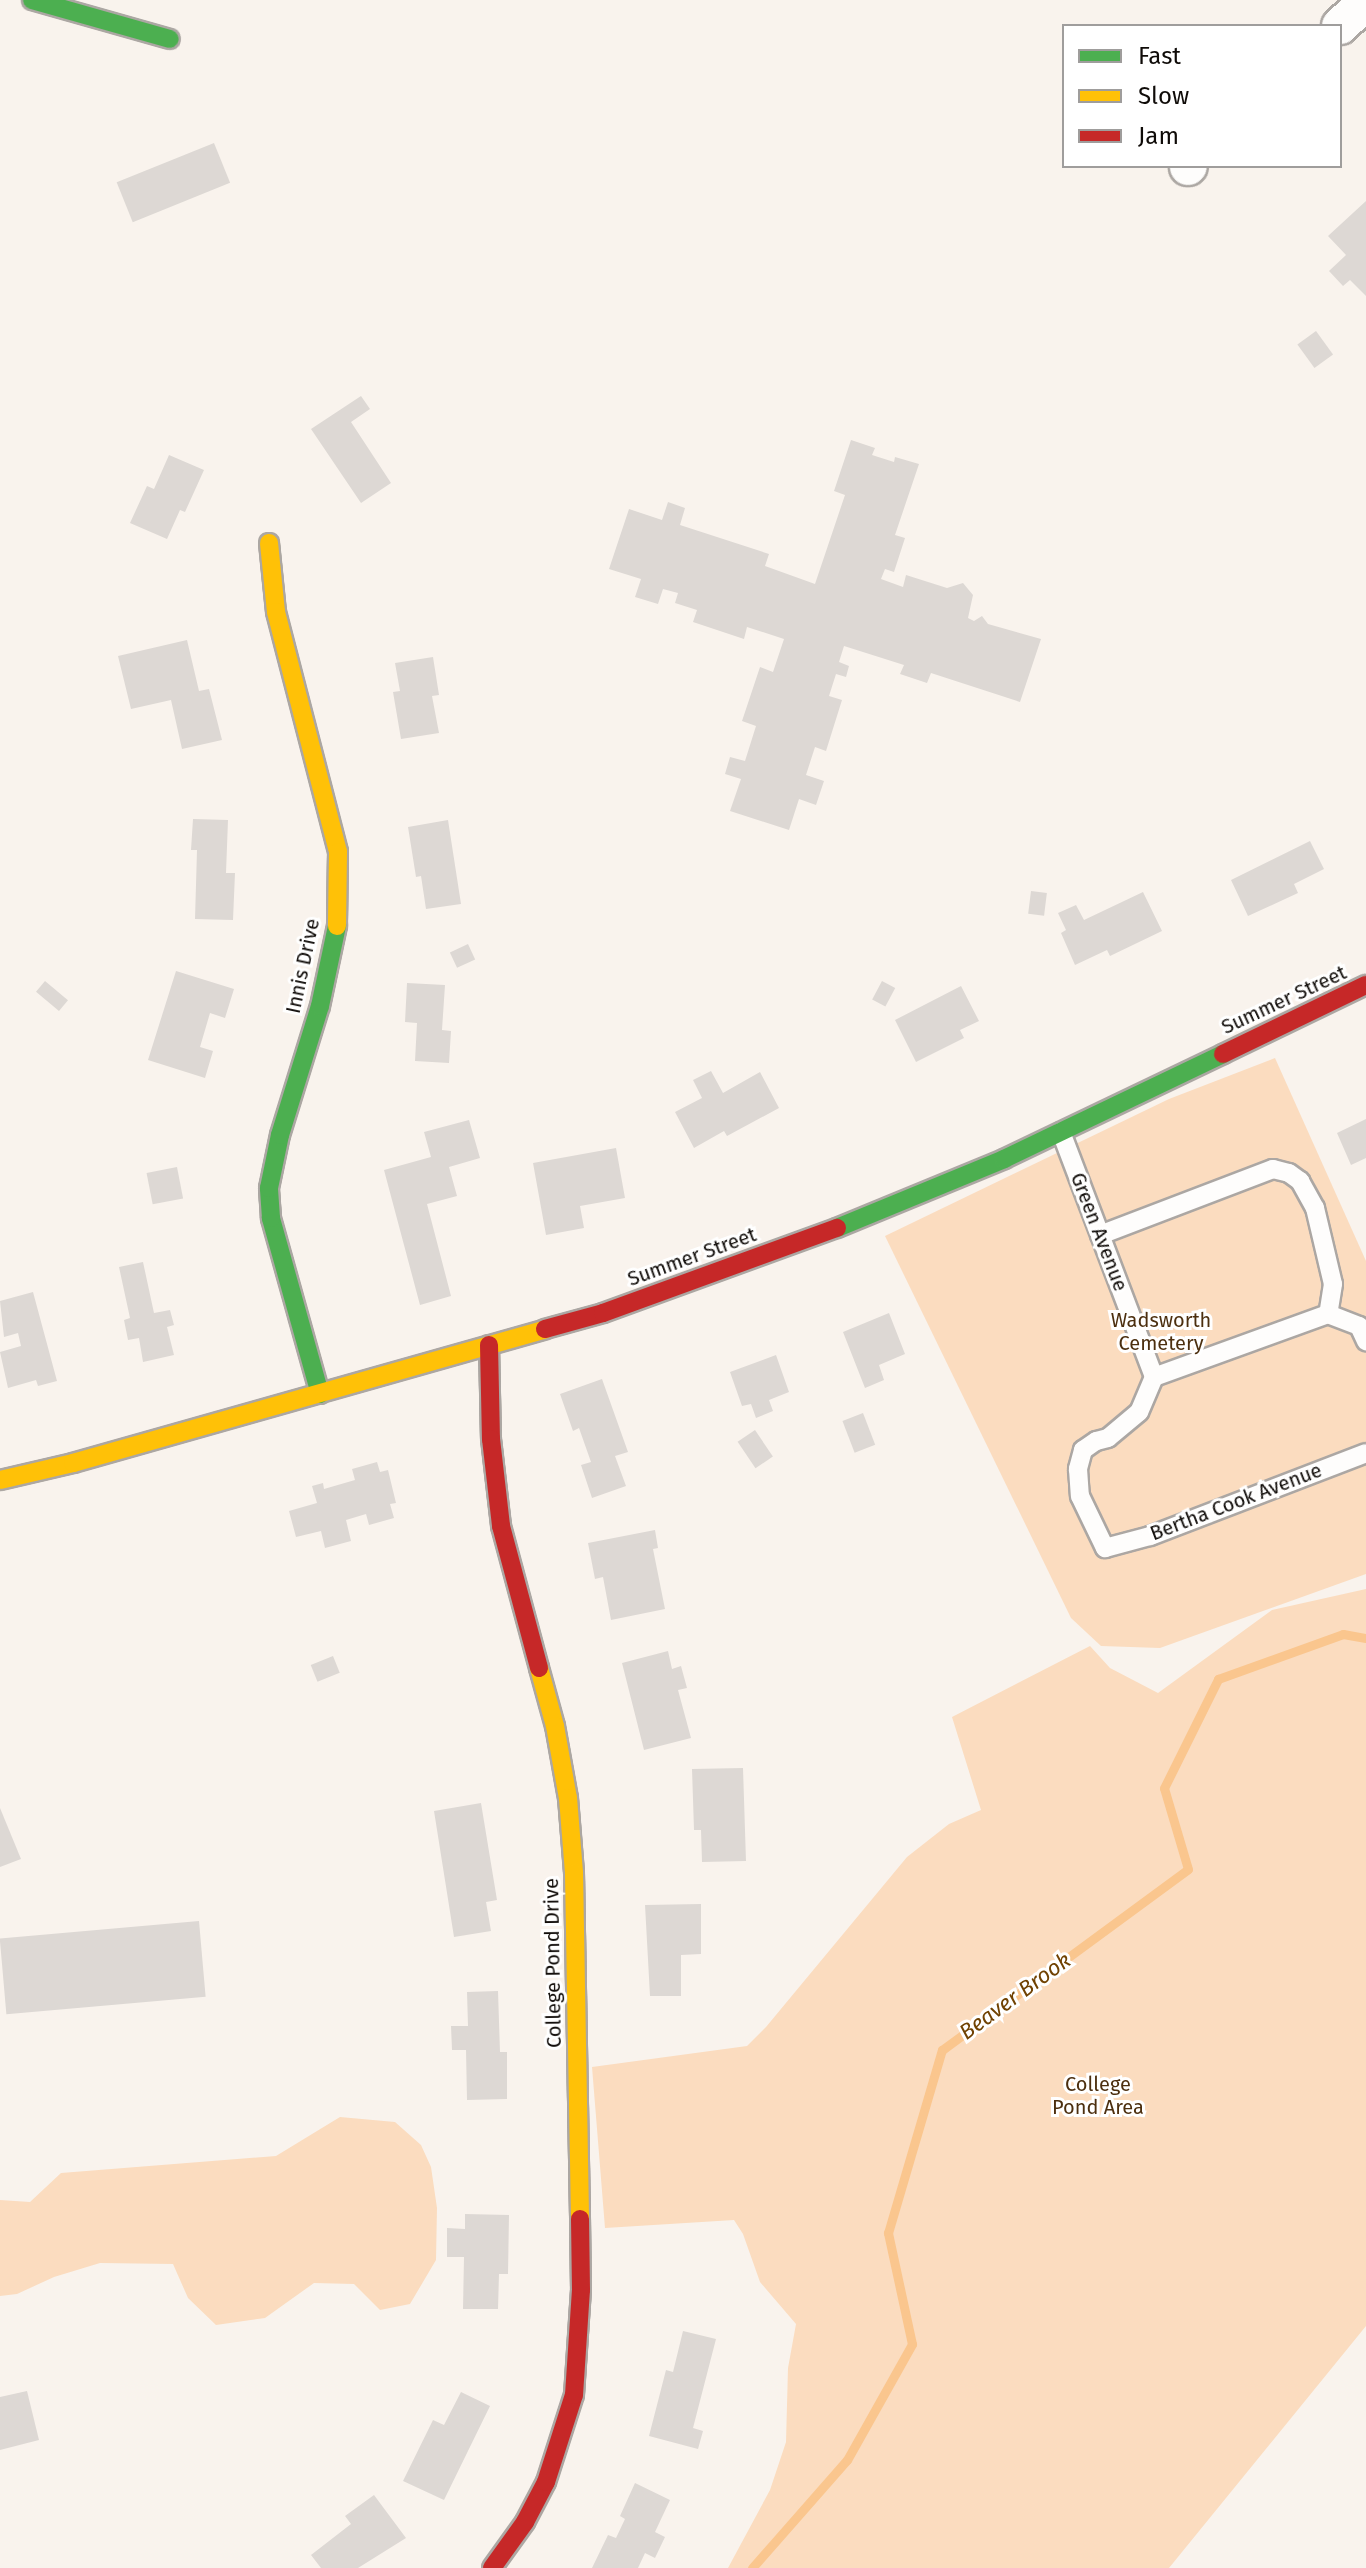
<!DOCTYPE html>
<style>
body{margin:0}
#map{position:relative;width:1366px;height:2568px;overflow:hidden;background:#f9f3ed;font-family:"Fira Sans",sans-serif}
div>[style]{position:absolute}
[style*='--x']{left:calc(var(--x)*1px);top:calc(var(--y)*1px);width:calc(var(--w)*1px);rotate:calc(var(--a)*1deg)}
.green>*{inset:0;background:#fbdcbf}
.stream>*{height:9px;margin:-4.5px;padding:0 4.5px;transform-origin:4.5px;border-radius:4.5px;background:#fac68e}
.building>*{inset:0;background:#ddd8d4;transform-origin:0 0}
.roads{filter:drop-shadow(2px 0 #aca7a3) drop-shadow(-2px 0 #aca7a3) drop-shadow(0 2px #aca7a3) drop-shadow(0 -2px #aca7a3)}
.lane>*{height:18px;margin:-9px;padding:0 9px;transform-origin:9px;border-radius:9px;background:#fefdfc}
.street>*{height:36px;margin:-18px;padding:0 18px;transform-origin:18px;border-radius:18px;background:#fefdfc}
.fast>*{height:18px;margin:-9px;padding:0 9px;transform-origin:9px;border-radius:9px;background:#4caf50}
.slow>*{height:18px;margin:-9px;padding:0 9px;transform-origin:9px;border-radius:9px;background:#ffc107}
.jam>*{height:18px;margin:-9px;padding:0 9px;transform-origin:9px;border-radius:9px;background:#c62828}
span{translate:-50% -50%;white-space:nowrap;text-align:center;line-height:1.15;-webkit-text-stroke:6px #fff;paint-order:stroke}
.street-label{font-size:20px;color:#0f0b08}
.park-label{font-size:20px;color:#4c2f0f}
.water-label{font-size:22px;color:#704202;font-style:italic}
.legend{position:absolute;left:1062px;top:24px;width:280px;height:144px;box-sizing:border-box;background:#fff;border:2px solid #9f9d9c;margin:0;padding:10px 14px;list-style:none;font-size:24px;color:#0f0b08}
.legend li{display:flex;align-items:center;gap:16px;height:40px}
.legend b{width:40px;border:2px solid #9f9d9c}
</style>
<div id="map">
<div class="green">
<div style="clip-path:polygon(1275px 1058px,1366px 1261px,1366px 1574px,1160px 1648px,1101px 1646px,1071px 1618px,885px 1236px,1169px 1099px)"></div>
<div style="clip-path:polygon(1366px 1589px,1366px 2326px,1169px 2568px,728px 2568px,770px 2490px,786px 2442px,788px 2368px,796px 2324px,760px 2282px,743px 2234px,734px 2220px,605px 2228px,592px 2067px,747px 2046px,766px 2027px,907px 1857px,949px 1824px,981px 1810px,952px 1717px,1090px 1646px,1110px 1668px,1158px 1693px,1272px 1610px)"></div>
<div style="clip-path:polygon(340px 2117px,395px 2122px,421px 2145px,431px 2167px,437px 2208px,436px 2260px,410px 2304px,380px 2310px,354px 2284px,314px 2283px,265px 2318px,216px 2325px,188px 2298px,173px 2264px,100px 2263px,54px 2277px,17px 2294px,0 2296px,0 2200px,30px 2202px,61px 2173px,276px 2156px)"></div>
</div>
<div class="stream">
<div style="--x:752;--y:2568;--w:144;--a:-48.7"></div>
<div style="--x:847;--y:2460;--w:133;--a:-60.7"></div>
<div style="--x:912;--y:2344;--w:114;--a:-102.2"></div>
<div style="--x:888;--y:2233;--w:191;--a:-73.6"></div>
<div style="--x:942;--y:2050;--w:305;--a:-36.3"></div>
<div style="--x:1188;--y:1869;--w:84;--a:-106.5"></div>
<div style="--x:1164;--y:1788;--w:122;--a:-63.6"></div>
<div style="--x:1218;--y:1679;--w:133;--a:-19.8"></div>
<div style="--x:1343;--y:1634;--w:23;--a:10"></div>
</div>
<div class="building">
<div style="left:214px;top:143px;width:43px;height:105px;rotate:68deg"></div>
<div style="clip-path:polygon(1366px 201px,1366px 296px,1350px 280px,1343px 286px,1329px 271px,1346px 255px,1328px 236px)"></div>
<div style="left:1316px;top:331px;width:29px;height:23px;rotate:54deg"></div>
<div style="clip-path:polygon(361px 396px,370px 409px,351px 422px,391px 483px,361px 503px,311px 429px)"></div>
<div style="clip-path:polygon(851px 440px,875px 448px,872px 455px,894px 462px,895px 457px,919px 464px,895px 535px,905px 538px,894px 572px,885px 569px,881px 579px,903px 587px,906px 575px,947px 588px,963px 583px,973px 595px,968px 618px,974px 621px,982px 616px,988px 624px,1041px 639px,1020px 702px,931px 673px,927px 683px,900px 674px,904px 665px,844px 646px,839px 662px,849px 666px,846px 677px,836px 674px,829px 696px,842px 700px,826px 751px,815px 747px,806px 775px,824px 781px,816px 805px,799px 799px,789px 830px,730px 811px,741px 779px,725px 774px,730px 757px,745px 761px,756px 726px,742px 721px,760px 667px,773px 672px,784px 639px,747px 627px,744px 639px,693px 622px,697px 610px,675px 603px,678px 593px,663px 589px,658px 604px,635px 597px,641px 579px,609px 569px,629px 509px,662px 520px,668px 502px,685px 508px,680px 525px,769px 554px,765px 566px,815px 584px,845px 495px,834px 491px)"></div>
<div style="clip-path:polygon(169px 455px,204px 470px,185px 512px,180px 510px,167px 539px,130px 523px,147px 486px,154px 489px)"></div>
<div style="clip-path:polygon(187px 640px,199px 691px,209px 689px,222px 740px,182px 749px,171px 700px,131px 709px,118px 656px)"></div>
<div style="clip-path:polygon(433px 657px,439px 695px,432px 696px,439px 733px,401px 739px,393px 692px,400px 691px,395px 663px)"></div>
<div style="clip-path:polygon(193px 819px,228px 820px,226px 873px,235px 873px,233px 920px,195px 919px,197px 850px,191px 850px)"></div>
<div style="clip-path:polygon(448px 820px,461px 904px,426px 909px,421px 876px,416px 877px,408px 827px)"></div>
<div style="clip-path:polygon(1310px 841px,1324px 869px,1294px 884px,1298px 893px,1248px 916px,1231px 880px)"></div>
<div style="left:1031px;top:891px;width:16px;height:23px;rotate:7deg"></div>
<div style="clip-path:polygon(1143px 892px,1162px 931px,1110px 956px,1107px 950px,1075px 965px,1061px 933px,1066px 930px,1058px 913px,1076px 905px,1084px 920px)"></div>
<div style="left:468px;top:944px;width:17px;height:20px;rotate:65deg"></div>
<div style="clip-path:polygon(176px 971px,234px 989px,225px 1018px,210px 1013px,200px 1047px,213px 1051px,205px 1078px,148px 1060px)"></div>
<div style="left:45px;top:981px;width:30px;height:14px;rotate:40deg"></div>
<div style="left:882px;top:981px;width:15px;height:21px;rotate:28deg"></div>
<div style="clip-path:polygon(407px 983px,445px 985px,442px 1030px,451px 1031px,449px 1063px,415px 1061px,417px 1023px,405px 1022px)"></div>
<div style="clip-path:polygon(961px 986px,979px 1021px,960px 1030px,964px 1038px,916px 1062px,895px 1020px)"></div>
<div style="clip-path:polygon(711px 1071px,723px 1093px,760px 1072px,779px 1108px,727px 1136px,724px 1131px,694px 1148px,675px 1112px,702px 1098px,693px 1080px)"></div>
<div style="clip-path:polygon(1366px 1119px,1366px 1158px,1351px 1165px,1337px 1133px)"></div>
<div style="clip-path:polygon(469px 1120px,480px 1158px,449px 1167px,457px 1196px,427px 1204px,451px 1296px,420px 1305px,384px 1170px,431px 1157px,424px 1132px)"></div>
<div style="clip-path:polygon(616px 1148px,625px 1198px,580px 1206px,584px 1228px,546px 1235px,533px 1163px)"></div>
<div style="left:177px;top:1167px;width:32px;height:31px;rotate:79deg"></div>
<div style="clip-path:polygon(143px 1262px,154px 1313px,170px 1310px,174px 1325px,167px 1327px,174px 1355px,143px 1362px,139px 1338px,128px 1340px,124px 1320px,130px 1318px,119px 1267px)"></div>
<div style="clip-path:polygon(33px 1292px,57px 1381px,38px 1386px,36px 1380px,8px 1388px,0 1352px,21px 1346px,18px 1333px,4px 1337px,0 1301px)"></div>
<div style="clip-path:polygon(889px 1313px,905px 1354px,879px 1365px,884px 1380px,865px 1388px,843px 1332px)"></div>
<div style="clip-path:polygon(776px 1355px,789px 1392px,769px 1400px,773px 1411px,756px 1418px,751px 1404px,742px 1406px,730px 1372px)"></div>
<div style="clip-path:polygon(602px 1379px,628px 1452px,615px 1456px,626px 1486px,592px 1498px,581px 1465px,591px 1462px,579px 1428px,573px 1431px,560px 1394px)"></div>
<div style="left:863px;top:1413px;width:34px;height:22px;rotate:69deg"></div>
<div style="left:755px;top:1430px;width:32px;height:21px;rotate:56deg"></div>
<div style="clip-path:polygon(377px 1462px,380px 1472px,388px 1470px,396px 1503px,390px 1504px,394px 1518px,369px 1525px,366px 1514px,346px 1520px,351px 1541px,325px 1548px,321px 1531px,296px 1537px,289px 1511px,317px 1503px,312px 1486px,323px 1483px,324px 1489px,355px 1480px,352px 1469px)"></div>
<div style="clip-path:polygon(655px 1530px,658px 1548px,653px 1549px,665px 1609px,611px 1620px,603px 1577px,595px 1579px,588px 1543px)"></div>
<div style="clip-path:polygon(668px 1651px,672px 1669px,681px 1666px,687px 1688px,678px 1690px,691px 1738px,644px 1750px,622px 1663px)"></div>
<div style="left:333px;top:1656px;width:18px;height:24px;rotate:68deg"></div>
<div style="clip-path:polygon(743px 1768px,746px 1861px,702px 1862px,701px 1830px,694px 1830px,692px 1769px)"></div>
<div style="clip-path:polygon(481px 1803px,497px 1900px,486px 1902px,491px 1931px,454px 1937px,434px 1811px)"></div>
<div style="clip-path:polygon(0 1808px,21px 1859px,0 1867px)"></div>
<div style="clip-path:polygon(701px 1904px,701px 1954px,681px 1955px,681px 1996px,650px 1996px,645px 1905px)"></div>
<div style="left:199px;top:1921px;width:76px;height:200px;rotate:85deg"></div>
<div style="clip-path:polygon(498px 1991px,500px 2052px,507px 2052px,507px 2099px,467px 2100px,466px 2050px,452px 2050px,451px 2026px,468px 2026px,467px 1992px)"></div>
<div style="clip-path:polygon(465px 2214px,509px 2215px,508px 2274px,499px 2274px,498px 2309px,463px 2309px,464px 2257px,447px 2257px,447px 2228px,465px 2229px)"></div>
<div style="clip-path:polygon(683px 2331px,716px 2339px,693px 2428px,703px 2431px,698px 2449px,649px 2436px,666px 2370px,673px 2372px)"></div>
<div style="clip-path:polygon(27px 2391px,39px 2440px,0 2450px,0 2397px)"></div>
<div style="clip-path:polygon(461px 2392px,490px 2406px,444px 2500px,403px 2481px,433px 2420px,444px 2425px)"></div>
<div style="clip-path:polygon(635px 2483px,670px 2500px,655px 2532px,665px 2537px,655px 2558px,645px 2553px,638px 2568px,592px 2568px,608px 2535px,616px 2538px,625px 2519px,620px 2516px)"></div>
<div style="clip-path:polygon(374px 2495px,406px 2538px,358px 2568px,321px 2568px,311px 2555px,351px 2524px,345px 2516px)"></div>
</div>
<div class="roads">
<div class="lane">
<div style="--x:1061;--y:1132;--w:262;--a:69.2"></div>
<div style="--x:1100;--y:1235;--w:185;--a:-20.9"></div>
<div style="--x:1273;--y:1169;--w:16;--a:14"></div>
<div style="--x:1289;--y:1173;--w:14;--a:36"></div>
<div style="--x:1300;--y:1181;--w:31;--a:61"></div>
<div style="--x:1315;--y:1208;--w:78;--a:76.7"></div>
<div style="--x:1333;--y:1284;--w:30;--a:99"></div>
<div style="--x:1328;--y:1314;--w:33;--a:21"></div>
<div style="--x:1359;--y:1326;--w:17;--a:65"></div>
<div style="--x:1154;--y:1377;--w:38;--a:113"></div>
<div style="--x:1139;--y:1412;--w:40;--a:140"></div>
<div style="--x:1108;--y:1438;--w:12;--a:166"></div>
<div style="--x:1096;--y:1441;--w:16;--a:145"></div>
<div style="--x:1083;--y:1450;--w:20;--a:105"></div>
<div style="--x:1078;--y:1469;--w:27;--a:86"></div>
<div style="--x:1080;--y:1496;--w:58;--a:64.3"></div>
<div style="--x:1105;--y:1548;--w:47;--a:-14.9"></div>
<div style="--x:1150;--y:1536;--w:231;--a:-21"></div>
<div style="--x:1154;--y:1377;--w:185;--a:-19.9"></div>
</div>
<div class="street">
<div style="--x:1340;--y:26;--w:35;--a:-43"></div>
<div style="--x:1188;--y:167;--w:1;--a:-45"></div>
</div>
<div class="fast">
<div style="--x:32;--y:0;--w:143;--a:15.8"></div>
<div style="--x:837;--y:1228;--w:181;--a:-22.4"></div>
<div style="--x:1004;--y:1159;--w:243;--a:-25.6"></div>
<div style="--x:320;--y:1394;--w:183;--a:-105.6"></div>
<div style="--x:271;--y:1218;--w:30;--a:-94"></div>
<div style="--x:269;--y:1188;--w:54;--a:-78.3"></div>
<div style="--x:280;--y:1135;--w:135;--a:-72.8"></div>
<div style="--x:320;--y:1006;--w:82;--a:-78"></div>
</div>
<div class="slow">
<div style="--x:269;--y:543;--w:69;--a:84.2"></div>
<div style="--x:276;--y:612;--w:248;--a:75.5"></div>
<div style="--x:338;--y:852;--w:74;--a:90.8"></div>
<div style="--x:0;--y:1480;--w:75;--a:-13.1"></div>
<div style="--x:73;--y:1463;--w:491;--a:-15.8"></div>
<div style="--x:539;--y:1668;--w:60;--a:74.6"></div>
<div style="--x:555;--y:1726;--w:73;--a:79.8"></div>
<div style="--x:568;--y:1798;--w:75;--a:85.4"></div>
<div style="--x:574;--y:1873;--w:346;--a:89"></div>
</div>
<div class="jam">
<div style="--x:1223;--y:1054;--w:159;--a:-25.8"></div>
<div style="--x:545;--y:1329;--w:60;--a:-15.4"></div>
<div style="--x:603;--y:1313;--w:249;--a:-20"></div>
<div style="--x:489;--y:1345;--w:94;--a:88.8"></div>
<div style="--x:491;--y:1439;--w:88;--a:83.4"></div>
<div style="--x:501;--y:1526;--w:147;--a:75"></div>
<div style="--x:492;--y:2568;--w:57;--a:-54.3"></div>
<div style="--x:525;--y:2522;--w:45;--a:-62.3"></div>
<div style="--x:546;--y:2482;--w:91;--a:-72.2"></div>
<div style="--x:574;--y:2395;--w:105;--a:-86.2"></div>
<div style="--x:581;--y:2290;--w:71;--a:-90.8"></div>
</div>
</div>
<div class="street-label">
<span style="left:303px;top:966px;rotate:-78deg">Innis Drive</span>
<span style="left:1284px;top:1000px;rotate:-25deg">Summer Street</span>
<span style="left:1099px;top:1232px;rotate:69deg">Green Avenue</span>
<span style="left:692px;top:1257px;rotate:-20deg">Summer Street</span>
<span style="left:1236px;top:1502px;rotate:-21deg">Bertha Cook Avenue</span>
<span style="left:553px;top:1963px;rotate:-91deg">College Pond Drive</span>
</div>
<div class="park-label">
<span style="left:1161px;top:1332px">Wadsworth<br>Cemetery</span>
<span style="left:1098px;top:2096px">College<br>Pond Area</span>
</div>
<div class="water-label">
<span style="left:1015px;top:1996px;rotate:-36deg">Beaver Brook</span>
</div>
<ul class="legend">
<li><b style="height:10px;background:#4caf50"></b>Fast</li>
<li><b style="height:10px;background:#ffc107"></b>Slow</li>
<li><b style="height:10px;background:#c62828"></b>Jam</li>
</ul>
</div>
